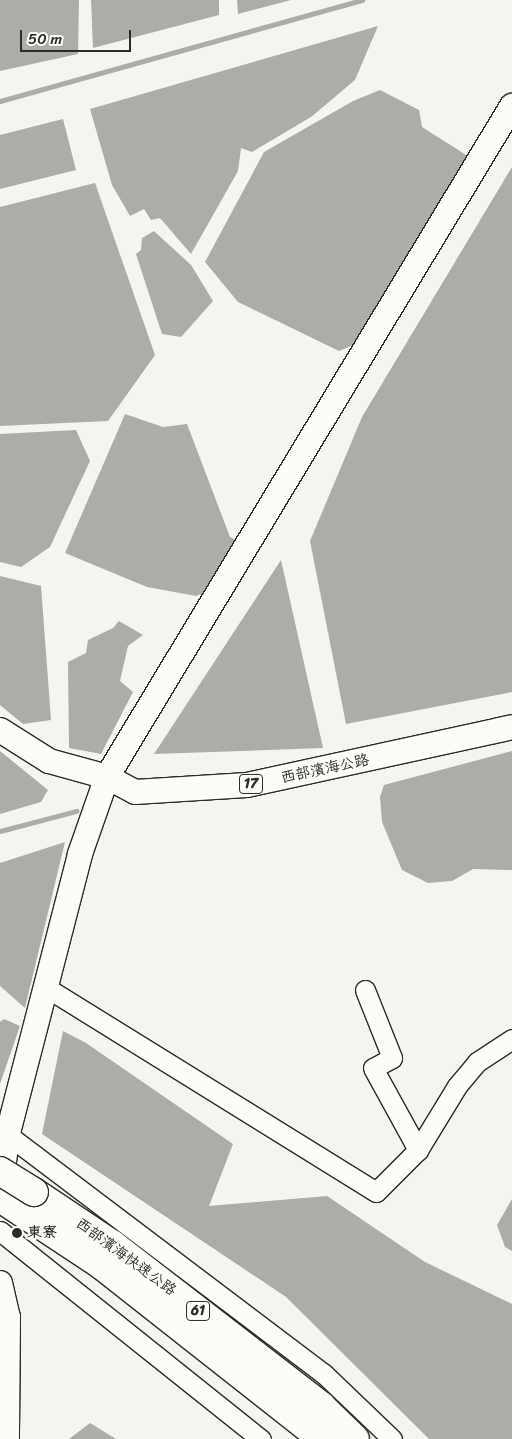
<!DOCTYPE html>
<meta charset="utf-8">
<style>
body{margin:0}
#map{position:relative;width:512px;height:1439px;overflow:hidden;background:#f5f4ef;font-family:Sriracha,"LXGW WenKai TC",sans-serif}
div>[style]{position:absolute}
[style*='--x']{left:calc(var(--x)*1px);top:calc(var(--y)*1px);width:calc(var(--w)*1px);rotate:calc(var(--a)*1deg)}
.water>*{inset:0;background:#adaca9}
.stream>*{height:4.5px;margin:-2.25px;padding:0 2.25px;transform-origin:2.25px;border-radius:2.25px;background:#adaca9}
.roads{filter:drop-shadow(1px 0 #2b2b2b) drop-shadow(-1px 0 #2b2b2b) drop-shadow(0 1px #2b2b2b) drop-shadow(0 -1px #2b2b2b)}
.minor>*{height:19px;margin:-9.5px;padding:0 9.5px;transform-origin:9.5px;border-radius:9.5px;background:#fdfcf7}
.major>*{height:24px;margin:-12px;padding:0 12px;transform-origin:12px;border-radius:12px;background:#fdfcf7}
.highway>*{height:28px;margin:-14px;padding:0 14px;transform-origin:14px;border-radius:14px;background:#fdfcf7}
.bridges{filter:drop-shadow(1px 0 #2b2b2b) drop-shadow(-1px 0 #2b2b2b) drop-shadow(0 1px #2b2b2b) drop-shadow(0 -1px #2b2b2b)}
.highway-bridge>*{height:28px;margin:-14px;padding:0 14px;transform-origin:14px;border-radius:14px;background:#fdfcf7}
.dots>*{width:14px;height:14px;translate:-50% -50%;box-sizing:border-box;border:2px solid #fdfcf7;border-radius:50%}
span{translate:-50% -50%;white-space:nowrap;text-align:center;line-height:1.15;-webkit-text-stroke:4.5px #fdfcf7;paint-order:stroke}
.shield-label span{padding:1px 4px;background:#fdfcf7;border:1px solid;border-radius:4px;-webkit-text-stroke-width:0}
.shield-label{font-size:14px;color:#2b2b2b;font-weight:700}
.street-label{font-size:15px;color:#2b2b2b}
.poi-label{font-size:15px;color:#2b2b2b;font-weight:700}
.left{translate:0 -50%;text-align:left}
.scale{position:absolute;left:20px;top:30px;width:111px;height:22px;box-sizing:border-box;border:2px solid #2b2b2b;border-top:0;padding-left:6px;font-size:15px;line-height:18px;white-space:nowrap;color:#2b2b2b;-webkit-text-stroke:4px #fdfcf7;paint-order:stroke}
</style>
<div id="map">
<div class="water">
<div style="clip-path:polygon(0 0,79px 0,78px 54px,0 71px)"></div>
<div style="clip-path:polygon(91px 0,219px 0,219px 15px,93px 48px)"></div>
<div style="clip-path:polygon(237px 0,291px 0,238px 14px)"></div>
<div style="clip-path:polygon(378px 26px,355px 80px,311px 117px,252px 152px,241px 148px,238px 171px,191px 254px,160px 218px,151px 220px,144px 209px,130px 216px,112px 185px,90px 109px)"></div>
<div style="clip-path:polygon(380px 90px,419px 110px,422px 127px,474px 160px,365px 340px,339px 351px,238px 302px,205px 262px,264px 152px,353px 101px)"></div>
<div style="clip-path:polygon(63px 119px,76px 170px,0 189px,0 135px)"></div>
<div style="clip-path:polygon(512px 167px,512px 692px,346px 724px,310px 541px,362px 417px)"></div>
<div style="clip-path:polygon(95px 183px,155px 355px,108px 421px,0 426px,0 207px)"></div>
<div style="clip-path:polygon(154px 231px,191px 265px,213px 301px,181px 337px,162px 334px,136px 254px,141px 250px,142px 238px)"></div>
<div style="clip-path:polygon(125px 414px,163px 427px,187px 424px,230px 537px,240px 542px,210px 590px,196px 596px,147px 587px,65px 553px)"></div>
<div style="clip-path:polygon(76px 430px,90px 461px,50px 547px,21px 567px,0 562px,0 434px)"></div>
<div style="clip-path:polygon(281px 560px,323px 748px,154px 754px)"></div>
<div style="clip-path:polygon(0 576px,41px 586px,51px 720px,23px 724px,0 705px)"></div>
<div style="clip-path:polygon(119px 621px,143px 635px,128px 646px,120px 681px,133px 692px,101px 754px,69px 748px,68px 662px,86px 653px,88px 640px,113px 628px)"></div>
<div style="clip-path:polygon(0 751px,48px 790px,41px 802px,0 814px)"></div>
<div style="clip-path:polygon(512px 751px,512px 870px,473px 869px,452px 881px,428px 883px,402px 870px,382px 822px,380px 797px,384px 785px)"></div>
<div style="clip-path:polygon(65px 842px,25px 1008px,0 986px,0 863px)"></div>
<div style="clip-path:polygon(4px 1019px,20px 1026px,0 1084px,0 1022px)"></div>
<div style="clip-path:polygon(63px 1031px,86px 1043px,233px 1144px,209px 1206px,327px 1196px,425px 1262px,512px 1304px,512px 1439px,429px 1439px,286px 1297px,42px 1134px)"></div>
<div style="clip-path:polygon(512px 1199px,512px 1251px,505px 1247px,497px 1225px)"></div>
<div style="clip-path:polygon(90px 1423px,116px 1439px,69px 1439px)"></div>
</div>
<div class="stream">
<div style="--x:0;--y:101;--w:376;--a:-15.6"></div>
<div style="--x:0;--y:831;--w:79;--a:-14.7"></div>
</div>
<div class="roads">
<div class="minor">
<div style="--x:47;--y:988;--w:387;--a:31.8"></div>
<div style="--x:376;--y:1192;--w:59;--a:-45"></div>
<div style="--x:418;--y:1150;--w:75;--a:-58.6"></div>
<div style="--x:457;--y:1086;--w:31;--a:-50"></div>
<div style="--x:477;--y:1062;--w:42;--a:-33.3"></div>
<div style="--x:365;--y:990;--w:73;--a:68.3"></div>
<div style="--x:392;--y:1058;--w:21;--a:152"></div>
<div style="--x:373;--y:1068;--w:94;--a:61.2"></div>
<div style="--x:0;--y:1129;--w:406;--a:37.1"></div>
<div style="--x:324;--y:1374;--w:94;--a:43.7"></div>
<div style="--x:0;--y:1231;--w:334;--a:38.6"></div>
</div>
<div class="major">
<div style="--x:0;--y:730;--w:58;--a:32.3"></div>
<div style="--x:49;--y:761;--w:60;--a:15.4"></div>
<div style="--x:107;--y:777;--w:32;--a:28"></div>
<div style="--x:135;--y:792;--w:112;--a:-3.6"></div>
<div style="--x:247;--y:785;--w:271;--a:-12.3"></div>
<div style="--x:0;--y:1190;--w:58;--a:-82"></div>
<div style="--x:8;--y:1133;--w:288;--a:-75.5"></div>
<div style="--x:80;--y:854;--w:82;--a:-70.7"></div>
<div style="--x:107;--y:777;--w:784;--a:-58.89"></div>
<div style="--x:0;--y:1283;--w:35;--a:77"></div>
<div style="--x:8;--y:1317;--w:122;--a:90.5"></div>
</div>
<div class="highway">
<div style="--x:34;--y:1192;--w:95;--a:33.9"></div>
<div style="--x:113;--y:1245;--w:263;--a:37.7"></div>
<div style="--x:321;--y:1406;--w:47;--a:44.1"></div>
<div style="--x:0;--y:1198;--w:120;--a:33.4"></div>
<div style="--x:100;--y:1264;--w:283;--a:38.2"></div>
</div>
</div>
<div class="bridges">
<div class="highway-bridge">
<div style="--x:0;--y:1171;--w:40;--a:32"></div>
</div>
</div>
<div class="dots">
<div style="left:17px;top:1233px;background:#2b2b2b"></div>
</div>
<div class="shield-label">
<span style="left:251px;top:784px">17</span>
<span style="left:198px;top:1311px">61</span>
</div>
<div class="street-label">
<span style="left:325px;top:769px;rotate:-12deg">西部濱海公路</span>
<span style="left:126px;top:1257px;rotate:36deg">西部濱海快速公路</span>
</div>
<div class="poi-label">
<span class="left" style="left:27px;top:1233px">東寮</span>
</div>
<div class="scale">50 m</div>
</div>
